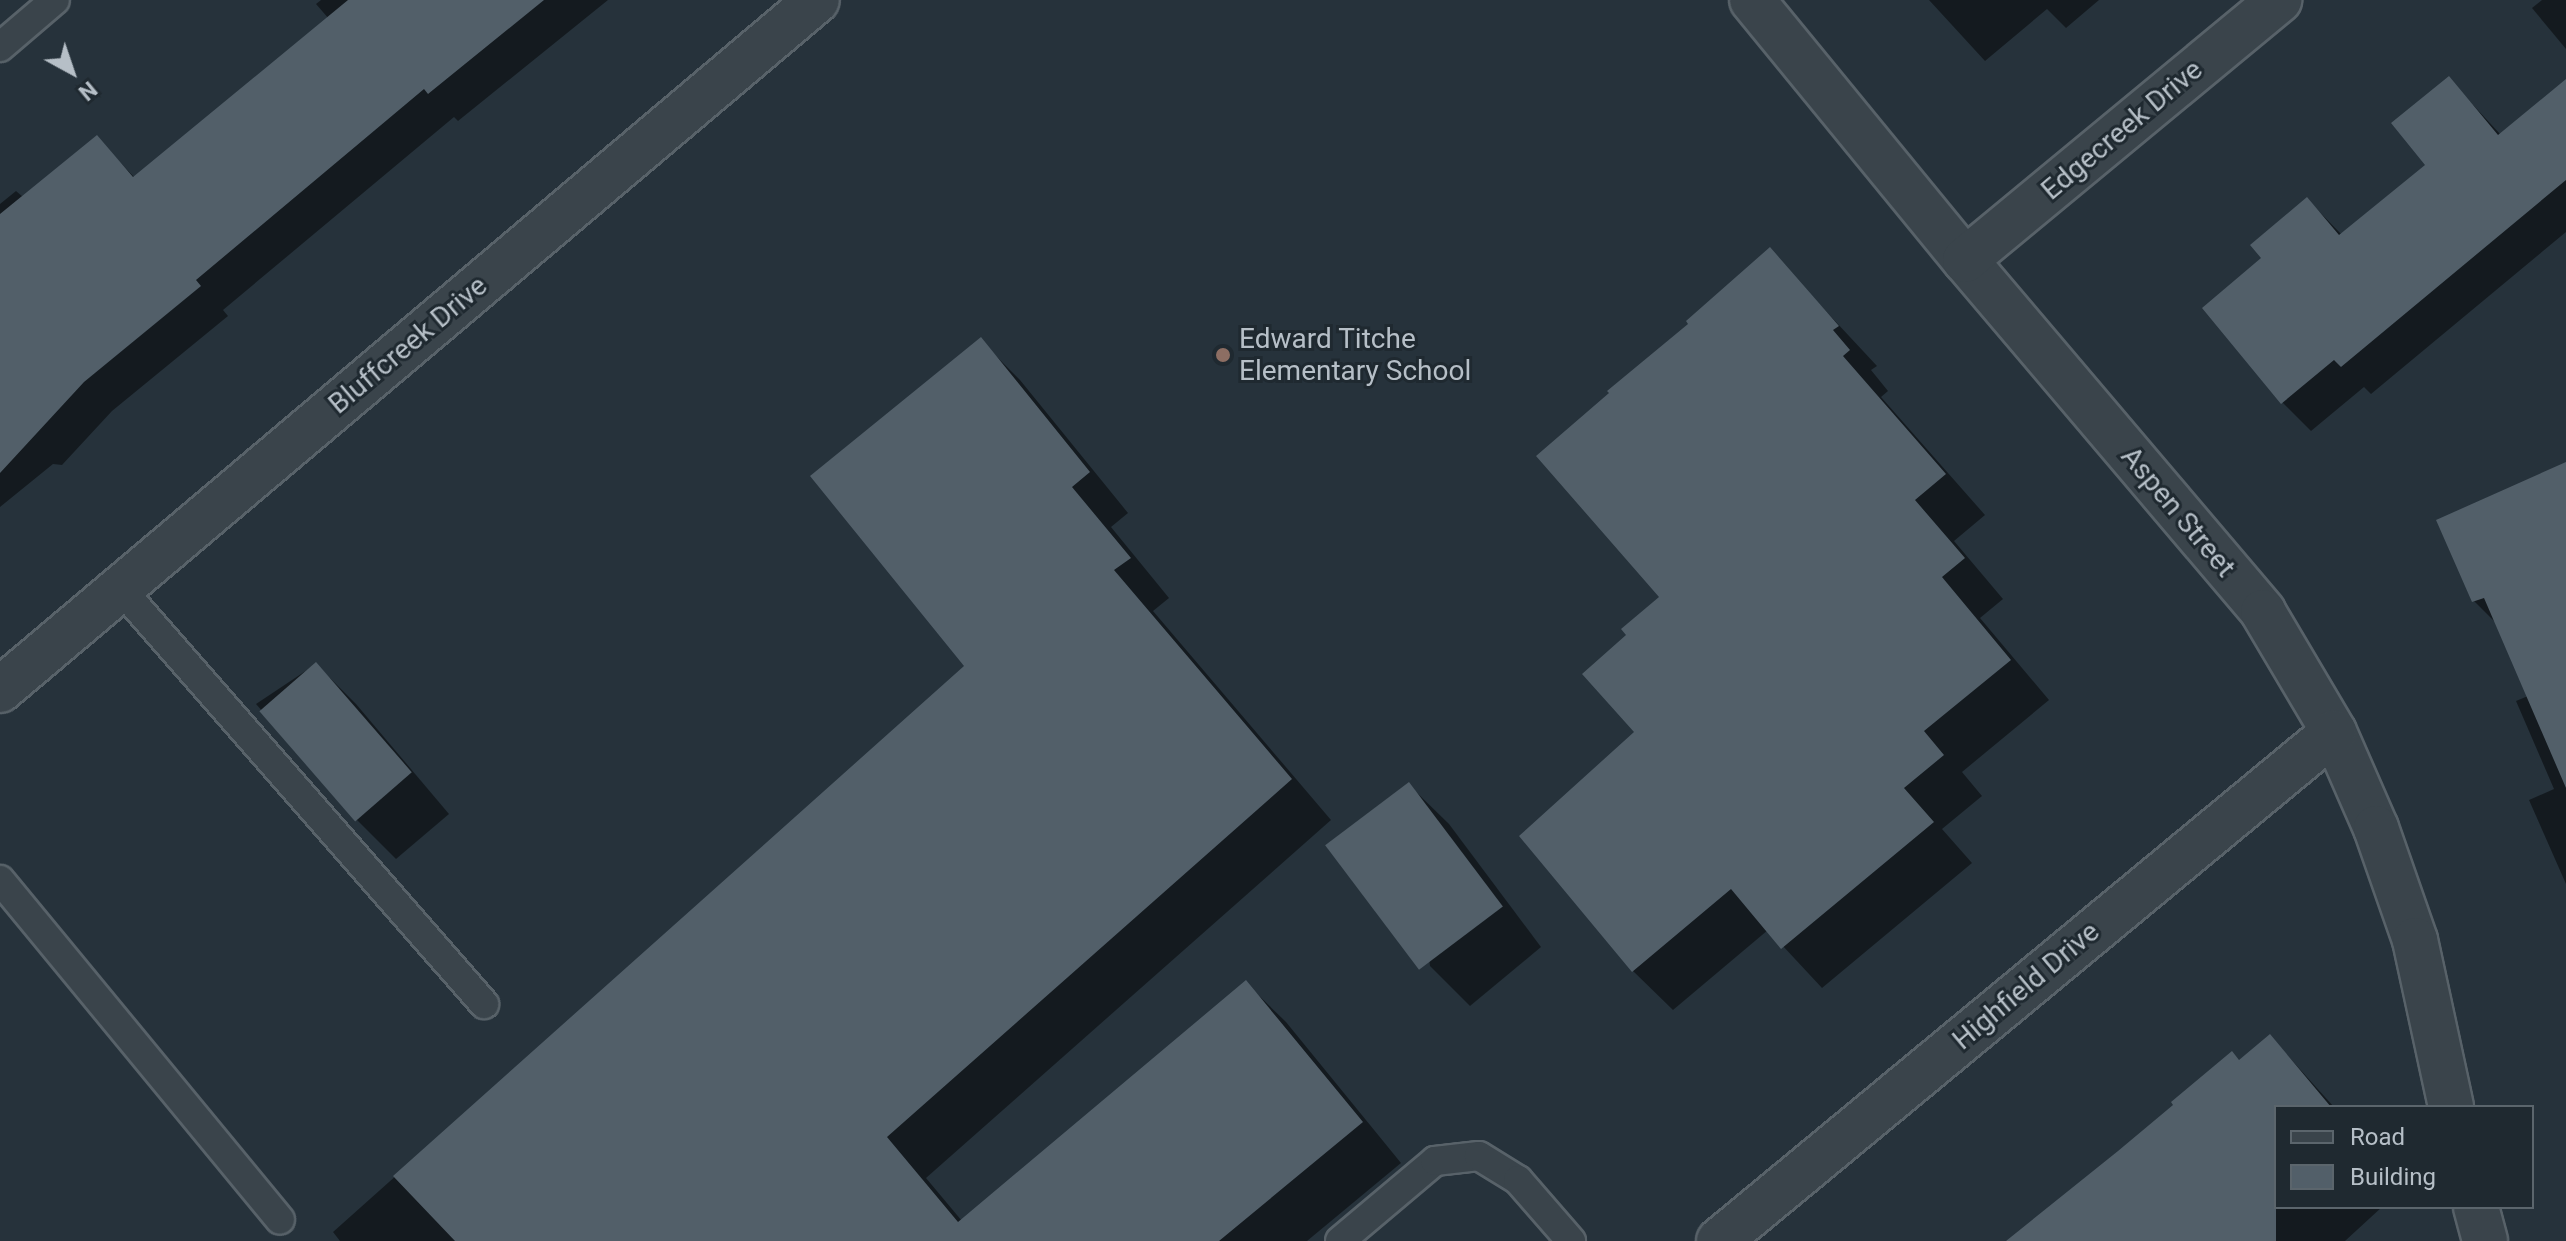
<!DOCTYPE html>
<style>
body{margin:0}
#map{position:relative;width:2566px;height:1241px;overflow:hidden;background:#26323b;font-family:Roboto,sans-serif}
div>[style]{position:absolute}
[style*='--x']{left:calc(var(--x)*1px);top:calc(var(--y)*1px);width:calc(var(--w)*1px);rotate:calc(var(--a)*1deg)}
.shadow>*{inset:0;background:#0007}
.building>*{inset:0;background:#525f69;transform-origin:0 0}
.roads{filter:drop-shadow(2px 0 #586269) drop-shadow(-2px 0 #586269) drop-shadow(0 2px #586269) drop-shadow(0 -2px #586269)}
.lane>*{height:28px;margin:-14px;padding:0 14px;transform-origin:14px;border-radius:14px;background:#3a444b}
.street>*{height:44px;margin:-22px;padding:0 22px;transform-origin:22px;border-radius:22px;background:#3a444b}
.dots>*{width:22px;height:22px;translate:-50% -50%;box-sizing:border-box;border:4px solid #1f2930;border-radius:50%}
span{translate:-50% -50%;white-space:nowrap;text-align:center;line-height:1.15;-webkit-text-stroke:6px #1f2930;paint-order:stroke}
.street-label{font-size:28px;color:#b6bfc7}
.poi-label{font-size:28px;color:#b6bfc7}
.left{translate:0 -50%;text-align:left}
.legend{position:absolute;left:2274px;top:1105px;width:260px;height:104px;box-sizing:border-box;background:#1f2930;border:2px solid #5b656c;margin:0;padding:10px 14px;list-style:none;font-size:24px;color:#b6bfc7}
.legend li{display:flex;align-items:center;gap:16px;height:40px}
.legend b{width:40px;border:2px solid #5b656c}
.north{position:absolute;left:32px;top:32px;width:80px;height:80px;-webkit-text-stroke:6px #1f2930;paint-order:stroke;rotate:140deg;font-size:22px;font-weight:700;line-height:32px;text-align:center;color:#b6bfc7}
.north::after{content:'';display:block;margin:auto;width:28px;height:36px;background:#b6bfc7;clip-path:polygon(50% 0,100% 100%,50% 72%,0 100%)}
</style>
<div id="map">
<div class="shadow">
<div style="clip-path:polygon(321px 0,608px 0,458px 121px,454px 117px,223px 310px,228px 316px,112px 411px,62px 465px,53px 464px,0 507px,0 204px,16px 191px,23px 197px,97px 138px,135px 178px,329px 19px,316px 4px)"></div>
<div style="clip-path:polygon(1929px 0,2099px 0,2066px 28px,2047px 9px,1985px 61px)"></div>
<div style="clip-path:polygon(2542px 0,2566px 0,2566px 49px,2532px 8px)"></div>
<div style="clip-path:polygon(2449px 79px,2501px 135px,2566px 82px,2566px 232px,2371px 394px,2364px 387px,2311px 431px,2283px 403px,2205px 308px,2264px 258px,2307px 199px,2342px 235px,2428px 165px)"></div>
<div style="clip-path:polygon(1769px 250px,1877px 366px,1871px 370px,1888px 391px,1881px 397px,1985px 515px,1954px 541px,2003px 599px,1980px 618px,2049px 700px,1962px 772px,1982px 796px,1942px 829px,1972px 863px,1822px 988px,1768px 930px,1673px 1010px,1633px 971px,1637px 732px,1629px 636px,1662px 597px,1691px 324px)"></div>
<div style="clip-path:polygon(980px 340px,1020px 380px,1128px 513px,1111px 527px,1169px 598px,1153px 611px,1331px 820px,926px 1178px,962px 1221px,1246px 983px,1286px 1022px,1401px 1163px,1307px 1241px,340px 1241px,333px 1232px,967px 666px)"></div>
<div style="clip-path:polygon(2566px 464px,2566px 884px,2529px 800px,2554px 789px,2516px 701px,2528px 696px,2498px 625px,2474px 601px)"></div>
<div style="clip-path:polygon(316px 664px,356px 704px,449px 814px,396px 859px,356px 819px,256px 704px)"></div>
<div style="clip-path:polygon(1409px 785px,1449px 824px,1541px 947px,1470px 1006px,1430px 966px)"></div>
<div style="clip-path:polygon(2270px 1036px,2334px 1107px,2276px 1107px,2276px 1207px,2382px 1207px,2345px 1241px,2010px 1241px)"></div>
</div>
<div class="building">
<div style="clip-path:polygon(348px 0,544px 0,428px 94px,424px 89px,196px 280px,201px 286px,84px 382px,0 473px,0 214px,97px 135px,133px 177px)"></div>
<div style="clip-path:polygon(2449px 76px,2498px 135px,2566px 79px,2566px 180px,2341px 367px,2334px 360px,2281px 404px,2202px 308px,2261px 258px,2250px 245px,2307px 197px,2339px 235px,2425px 165px,2391px 123px)"></div>
<div style="clip-path:polygon(1770px 247px,1839px 326px,1833px 330px,1850px 350px,1843px 356px,1946px 474px,1915px 500px,1965px 558px,1942px 577px,2011px 660px,1924px 731px,1944px 755px,1904px 788px,1934px 822px,1781px 949px,1731px 889px,1632px 972px,1519px 836px,1634px 732px,1582px 674px,1626px 635px,1621px 629px,1659px 597px,1536px 456px,1609px 393px,1607px 391px,1688px 324px,1686px 321px)"></div>
<div style="clip-path:polygon(981px 337px,1090px 472px,1072px 487px,1131px 558px,1114px 570px,1292px 779px,887px 1137px,958px 1222px,1246px 980px,1363px 1122px,1219px 1241px,455px 1241px,393px 1176px,964px 666px,810px 476px)"></div>
<div style="clip-path:polygon(2566px 462px,2566px 788px,2484px 598px,2472px 602px,2436px 520px)"></div>
<div style="left:316px;top:662px;width:146px;height:75px;rotate:49deg"></div>
<div style="left:1409px;top:782px;width:156px;height:105px;rotate:53deg"></div>
<div style="clip-path:polygon(2270px 1034px,2331px 1107px,2276px 1107px,2276px 1241px,2006px 1241px,2118px 1151px,2173px 1105px,2171px 1102px,2232px 1051px,2239px 1060px)"></div>
</div>
<div class="roads">
<div class="lane">
<div style="--x:0;--y:47;--w:72;--a:-40.5"></div>
<div style="--x:120;--y:588;--w:553;--a:48.81"></div>
<div style="--x:0;--y:880;--w:440;--a:50.5"></div>
<div style="--x:1340;--y:1241;--w:124;--a:-40.1"></div>
<div style="--x:1435;--y:1161;--w:44;--a:-6.5"></div>
<div style="--x:1479;--y:1156;--w:46;--a:31.6"></div>
<div style="--x:1518;--y:1180;--w:81;--a:49"></div>
</div>
<div class="street">
<div style="--x:1752;--y:0;--w:336;--a:50.7"></div>
<div style="--x:1965;--y:260;--w:461;--a:49.7"></div>
<div style="--x:2263;--y:612;--w:139;--a:59.4"></div>
<div style="--x:2334;--y:732;--w:105;--a:66.4"></div>
<div style="--x:2376;--y:828;--w:119;--a:70.8"></div>
<div style="--x:2415;--y:940;--w:171;--a:77.8"></div>
<div style="--x:1965;--y:260;--w:408;--a:-39.6"></div>
<div style="--x:0;--y:690;--w:1069;--a:-40.18"></div>
<div style="--x:2476;--y:1207;--w:35;--a:75"></div>
<div style="--x:1719;--y:1241;--w:798;--a:-39.61"></div>
</div>
</div>
<div class="dots">
<div style="left:1223px;top:355px;background:#8d6e63"></div>
</div>
<div class="street-label">
<span style="left:2122px;top:130px;rotate:-40deg">Edgecreek Drive</span>
<span style="left:408px;top:345px;rotate:-40deg">Bluffcreek Drive</span>
<span style="left:2178px;top:512px;rotate:50deg">Aspen Street</span>
<span style="left:2026px;top:986px;rotate:-40deg">Highfield Drive</span>
</div>
<div class="poi-label">
<span class="left" style="left:1239px;top:355px">Edward Titche<br>Elementary School</span>
</div>
<ul class="legend">
<li><b style="height:10px;background:#3a444b"></b>Road</li>
<li><b style="height:22px;background:#525f69"></b>Building</li>
</ul>
<div class="north">N</div>
</div>
